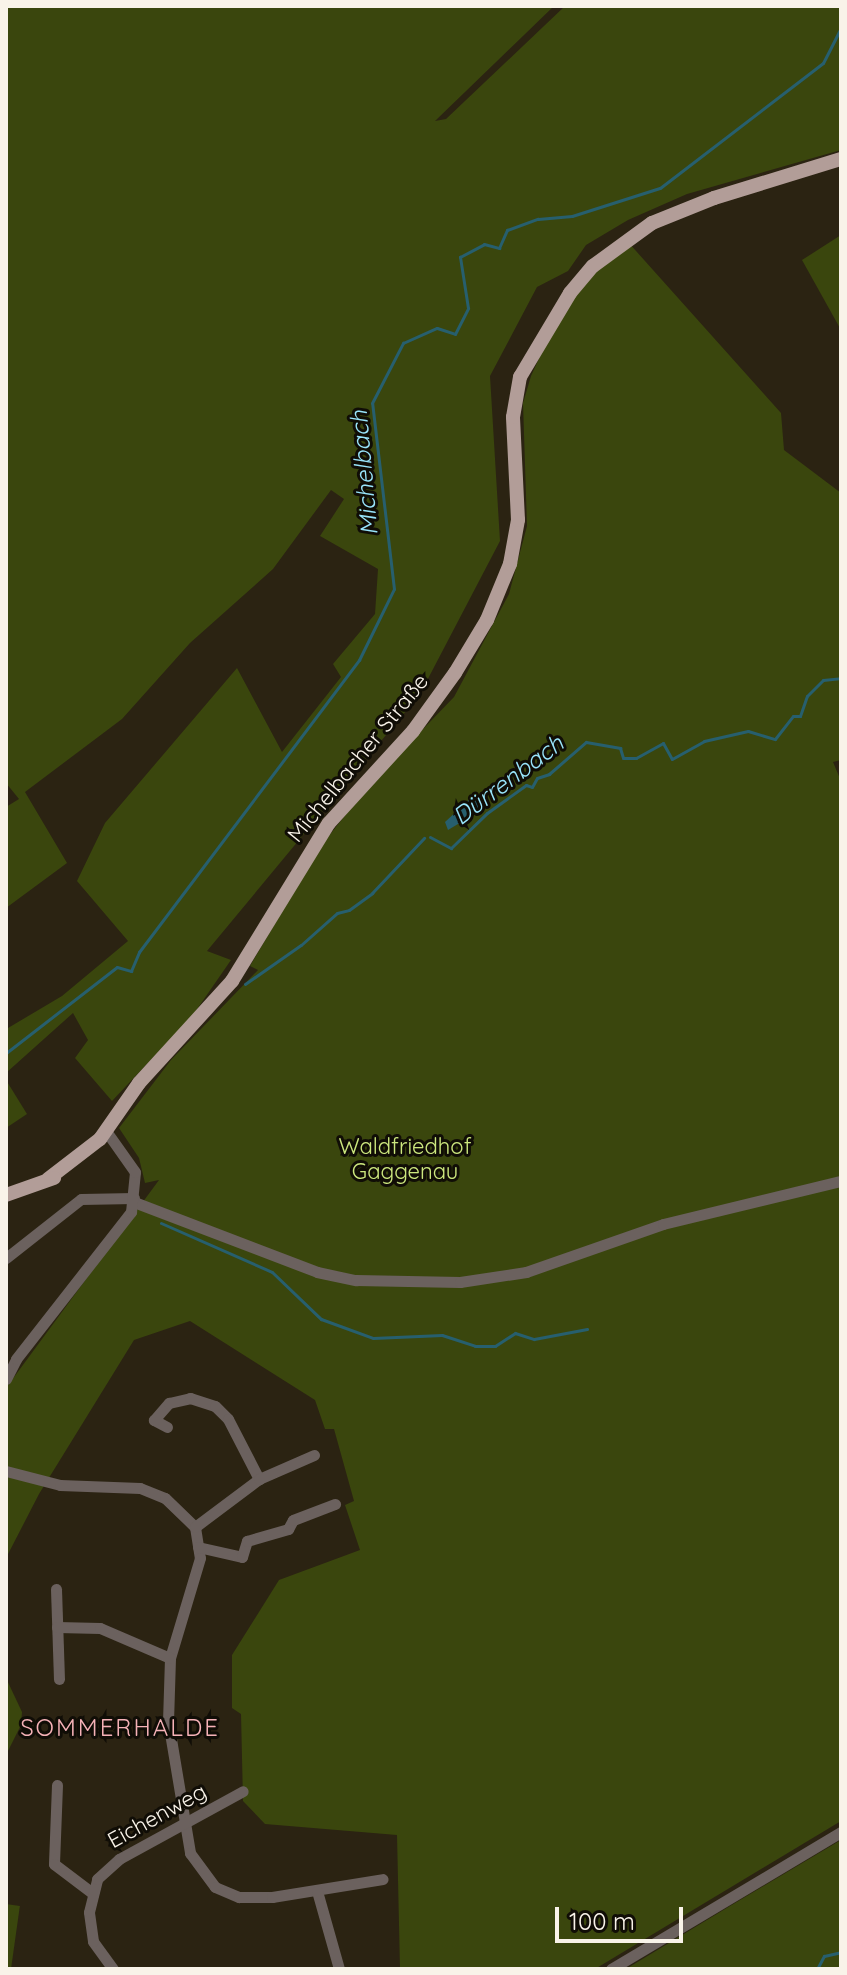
<!DOCTYPE html>
<meta charset="utf-8">
<style>
body{margin:0}
#map{position:relative;width:847px;height:1975px;overflow:hidden;background:#2b2312;font-family:Quicksand,sans-serif}
div>[style]{position:absolute}
[style*='--x']{left:calc(var(--x)*1px);top:calc(var(--y)*1px);width:calc(var(--w)*1px);rotate:calc(var(--a)*1deg)}
.green>*{inset:0;background:#3a460d;transform-origin:0 0}
.water>*{inset:0;background:#275f6e}
.stream>*{height:3px;margin:-1.5px;padding:0 1.5px;transform-origin:1.5px;border-radius:1.5px;background:#275f6e}
.minor>*{height:11px;margin:-5.5px;padding:0 5.5px;transform-origin:5.5px;border-radius:5.5px;background:#6b615e}
.major>*{height:14px;margin:-7px;padding:0 7px;transform-origin:7px;border-radius:7px;background:#b29d98}
span{translate:-50% -50%;white-space:nowrap;text-align:center;line-height:1.15;-webkit-text-stroke:6px #100d06;paint-order:stroke}
.street-label{font-size:22px;color:#f9f3e9}
.park-label{font-size:22px;color:#cde87e}
.water-label{font-size:24px;color:#99e5fb;font-style:italic}
.neighbourhood-label{font-size:24px;color:#f6b2b7;letter-spacing:2px}
.frame{position:absolute;inset:0;border:8px solid #f9f3e9;pointer-events:none}
.scale{position:absolute;left:555px;top:1907px;width:128px;height:36px;box-sizing:border-box;border:4px solid #f9f3e9;border-top:0;padding-left:10px;font-size:24px;line-height:28px;white-space:nowrap;color:#f9f3e9;-webkit-text-stroke:6px #100d06;paint-order:stroke}
</style>
<div id="map">
<div class="green">
<div style="clip-path:polygon(6px 6px,554px 6px,435px 121px,446px 119px,565px 6px,841px 6px,841px 150px,687px 194px,628px 220px,586px 245px,568px 271px,537px 287px,490px 376px,500px 541px,420px 694px,207px 951px,231px 960px,193px 1015px,112px 1101px,75px 1058px,88px 1040px,73px 1013px,6px 1073px,8px 1028px,62px 996px,128px 941px,77px 881px,105px 823px,237px 668px,282px 752px,341px 677px,333px 664px,375px 614px,378px 569px,320px 536px,344px 499px,331px 490px,273px 569px,190px 643px,122px 719px,25px 792px,67px 863px,6px 908px,6px 807px,19px 799px,6px 783px)"></div>
<div style="clip-path:polygon(841px 235px,841px 330px,802px 260px)"></div>
<div style="clip-path:polygon(628px 242px,781px 413px,784px 450px,841px 493px,841px 760px,833px 762px,841px 781px,841px 1821px,595px 1969px,400px 1969px,397px 1835px,265px 1824px,243px 1801px,241px 1714px,232px 1708px,232px 1655px,279px 1580px,360px 1550px,345px 1505px,354px 1501px,334px 1429px,325px 1429px,315px 1400px,190px 1321px,134px 1340px,39px 1494px,6px 1558px,6px 1388px,159px 1180px,145px 1183px,139px 1158px,119px 1128px,171px 1060px,258px 970px,250px 966px,320px 847px,370px 784px,454px 697px,509px 594px,527px 526px,523px 403px,531px 376px,552px 330px,587px 280px)"></div>
<div style="clip-path:polygon(6px 1080px,27px 1114px,6px 1128px)"></div>
<div style="clip-path:polygon(6px 1678px,22px 1712px,21px 1725px,6px 1755px)"></div>
<div style="clip-path:polygon(841px 1840px,841px 1969px,626px 1969px,730px 1906px)"></div>
<div style="left:6px;top:1904px;width:14px;height:65px;rotate:8deg"></div>
</div>
<div class="water">
<div style="clip-path:polygon(471px 798px,478px 802px,478px 812px,448px 830px,445px 822px)"></div>
</div>
<div class="stream">
<div style="--x:430;--y:837;--w:24;--a:28"></div>
<div style="--x:451;--y:848;--w:50;--a:-44.2"></div>
<div style="--x:487;--y:813;--w:48;--a:-35.7"></div>
<div style="--x:526;--y:785;--w:6;--a:18"></div>
<div style="--x:532;--y:787;--w:10;--a:-61"></div>
<div style="--x:537;--y:778;--w:13;--a:-18"></div>
<div style="--x:549;--y:774;--w:49;--a:-40.9"></div>
<div style="--x:586;--y:742;--w:35;--a:10"></div>
<div style="--x:620;--y:748;--w:10;--a:73"></div>
<div style="--x:623;--y:758;--w:13;--a:0"></div>
<div style="--x:636;--y:758;--w:31;--a:-29"></div>
<div style="--x:663;--y:743;--w:18;--a:61"></div>
<div style="--x:672;--y:759;--w:37;--a:-29"></div>
<div style="--x:704;--y:741;--w:45;--a:-12.8"></div>
<div style="--x:748;--y:731;--w:28;--a:17"></div>
<div style="--x:775;--y:739;--w:29;--a:-52"></div>
<div style="--x:793;--y:716;--w:7;--a:0"></div>
<div style="--x:800;--y:716;--w:21;--a:-71"></div>
<div style="--x:807;--y:696;--w:23;--a:-45"></div>
<div style="--x:823;--y:680;--w:18;--a:-6"></div>
<div style="--x:245;--y:984;--w:68;--a:-34.9"></div>
<div style="--x:301;--y:945;--w:48;--a:-41.6"></div>
<div style="--x:337;--y:913;--w:12;--a:-14"></div>
<div style="--x:349;--y:910;--w:29;--a:-36"></div>
<div style="--x:372;--y:893;--w:76;--a:-46.6"></div>
<div style="--x:6;--y:1053;--w:140;--a:-37.8"></div>
<div style="--x:117;--y:967;--w:15;--a:16"></div>
<div style="--x:131;--y:971;--w:21;--a:-67"></div>
<div style="--x:139;--y:952;--w:366;--a:-53"></div>
<div style="--x:359;--y:660;--w:79;--a:-63.8"></div>
<div style="--x:394;--y:589;--w:187;--a:-96.7"></div>
<div style="--x:372;--y:403;--w:68;--a:-62.7"></div>
<div style="--x:403;--y:343;--w:37;--a:-24"></div>
<div style="--x:437;--y:328;--w:19;--a:18"></div>
<div style="--x:455;--y:334;--w:29;--a:-63"></div>
<div style="--x:468;--y:308;--w:52;--a:-98.9"></div>
<div style="--x:460;--y:257;--w:27;--a:-28"></div>
<div style="--x:484;--y:244;--w:16;--a:15"></div>
<div style="--x:499;--y:248;--w:20;--a:-66"></div>
<div style="--x:507;--y:230;--w:33;--a:-20"></div>
<div style="--x:538;--y:219;--w:34;--a:-5"></div>
<div style="--x:572;--y:216;--w:92;--a:-17.7"></div>
<div style="--x:660;--y:188;--w:205;--a:-37.5"></div>
<div style="--x:823;--y:63;--w:39;--a:-63"></div>
<div style="--x:161;--y:1223;--w:121;--a:23.8"></div>
<div style="--x:272;--y:1272;--w:68;--a:43.8"></div>
<div style="--x:321;--y:1319;--w:55;--a:20.1"></div>
<div style="--x:373;--y:1338;--w:69;--a:-2.5"></div>
<div style="--x:442;--y:1335;--w:35;--a:18"></div>
<div style="--x:475;--y:1346;--w:20;--a:0"></div>
<div style="--x:495;--y:1346;--w:24;--a:-33"></div>
<div style="--x:515;--y:1333;--w:20;--a:18"></div>
<div style="--x:534;--y:1339;--w:54;--a:-10.7"></div>
<div style="--x:817;--y:1969;--w:15;--a:-62"></div>
<div style="--x:824;--y:1956;--w:17;--a:-13"></div>
</div>
<div class="minor">
<div style="--x:134;--y:1202;--w:196;--a:20.9"></div>
<div style="--x:317;--y:1272;--w:40;--a:12"></div>
<div style="--x:356;--y:1280;--w:104;--a:1.1"></div>
<div style="--x:460;--y:1282;--w:67;--a:-8.6"></div>
<div style="--x:526;--y:1272;--w:145;--a:-19.3"></div>
<div style="--x:663;--y:1224;--w:183;--a:-13.6"></div>
<div style="--x:6;--y:1258;--w:95;--a:-38.2"></div>
<div style="--x:81;--y:1199;--w:53;--a:-1.1"></div>
<div style="--x:6;--y:1379;--w:22;--a:-63"></div>
<div style="--x:16;--y:1359;--w:187;--a:-52"></div>
<div style="--x:131;--y:1212;--w:40;--a:-84.3"></div>
<div style="--x:135;--y:1172;--w:50;--a:-125.3"></div>
<div style="--x:167;--y:1427;--w:15;--a:-152"></div>
<div style="--x:154;--y:1420;--w:23;--a:-49"></div>
<div style="--x:169;--y:1403;--w:22;--a:-13"></div>
<div style="--x:190;--y:1398;--w:26;--a:18"></div>
<div style="--x:215;--y:1406;--w:18;--a:45"></div>
<div style="--x:228;--y:1419;--w:68;--a:62.7"></div>
<div style="--x:6;--y:1471;--w:56;--a:14.5"></div>
<div style="--x:60;--y:1485;--w:80;--a:2.1"></div>
<div style="--x:140;--y:1488;--w:27;--a:22"></div>
<div style="--x:165;--y:1498;--w:42;--a:44"></div>
<div style="--x:195;--y:1527;--w:31;--a:81"></div>
<div style="--x:200;--y:1558;--w:104;--a:106.7"></div>
<div style="--x:170;--y:1658;--w:63;--a:91.8"></div>
<div style="--x:168;--y:1721;--w:134;--a:80.5"></div>
<div style="--x:190;--y:1853;--w:42;--a:53.7"></div>
<div style="--x:215;--y:1887;--w:26;--a:23"></div>
<div style="--x:239;--y:1897;--w:33;--a:0"></div>
<div style="--x:272;--y:1897;--w:112;--a:-9.2"></div>
<div style="--x:195;--y:1527;--w:80;--a:-36.9"></div>
<div style="--x:259;--y:1479;--w:60;--a:-23.6"></div>
<div style="--x:198;--y:1547;--w:45;--a:12.8"></div>
<div style="--x:242;--y:1557;--w:17;--a:-73"></div>
<div style="--x:247;--y:1541;--w:43;--a:-16.3"></div>
<div style="--x:288;--y:1529;--w:10;--a:-61"></div>
<div style="--x:293;--y:1520;--w:45;--a:-20.9"></div>
<div style="--x:56;--y:1589;--w:90;--a:88.1"></div>
<div style="--x:57;--y:1627;--w:43;--a:1.3"></div>
<div style="--x:100;--y:1628;--w:76;--a:23.2"></div>
<div style="--x:57;--y:1785;--w:79;--a:92.2"></div>
<div style="--x:54;--y:1864;--w:46;--a:37.1"></div>
<div style="--x:317;--y:1891;--w:81;--a:74.2"></div>
<div style="--x:113;--y:1969;--w:34;--a:-126"></div>
<div style="--x:93;--y:1941;--w:29;--a:-98"></div>
<div style="--x:89;--y:1912;--w:34;--a:-76"></div>
<div style="--x:97;--y:1879;--w:30;--a:-42"></div>
<div style="--x:119;--y:1859;--w:141;--a:-28.7"></div>
<div style="--x:611;--y:1969;--w:268;--a:-30.8"></div>
</div>
<div class="major">
<div style="--x:48;--y:1179;--w:66;--a:-37.6"></div>
<div style="--x:100;--y:1139;--w:68;--a:-55.1"></div>
<div style="--x:139;--y:1083;--w:138;--a:-47.6"></div>
<div style="--x:232;--y:981;--w:185;--a:-58.5"></div>
<div style="--x:329;--y:823;--w:125;--a:-47.6"></div>
<div style="--x:413;--y:731;--w:72;--a:-54.1"></div>
<div style="--x:455;--y:673;--w:62;--a:-58.9"></div>
<div style="--x:487;--y:620;--w:61;--a:-67.7"></div>
<div style="--x:510;--y:564;--w:45;--a:-79.7"></div>
<div style="--x:518;--y:520;--w:103;--a:-92.8"></div>
<div style="--x:513;--y:417;--w:41;--a:-80.1"></div>
<div style="--x:520;--y:377;--w:98;--a:-59.2"></div>
<div style="--x:570;--y:293;--w:35;--a:-50"></div>
<div style="--x:593;--y:266;--w:73;--a:-36.1"></div>
<div style="--x:652;--y:223;--w:67;--a:-22"></div>
<div style="--x:714;--y:198;--w:133;--a:-17.1"></div>
<div style="--x:6;--y:1195;--w:51;--a:-19.5"></div>
</div>
<div class="street-label">
<span style="left:358px;top:758px;rotate:-51deg">Michelbacher Straße</span>
<span style="left:157px;top:1816px;rotate:-29deg">Eichenweg</span>
</div>
<div class="park-label">
<span style="left:405px;top:1159px">Waldfriedhof<br>Gaggenau</span>
</div>
<div class="water-label">
<span style="left:364px;top:473px;rotate:-95deg">Michelbach</span>
<span style="left:508px;top:780px;rotate:-37deg">Dürrenbach</span>
</div>
<div class="neighbourhood-label">
<span style="left:120px;top:1728px">SOMMERHALDE</span>
</div>
<div class="frame"></div>
<div class="scale">100 m</div>
</div>
